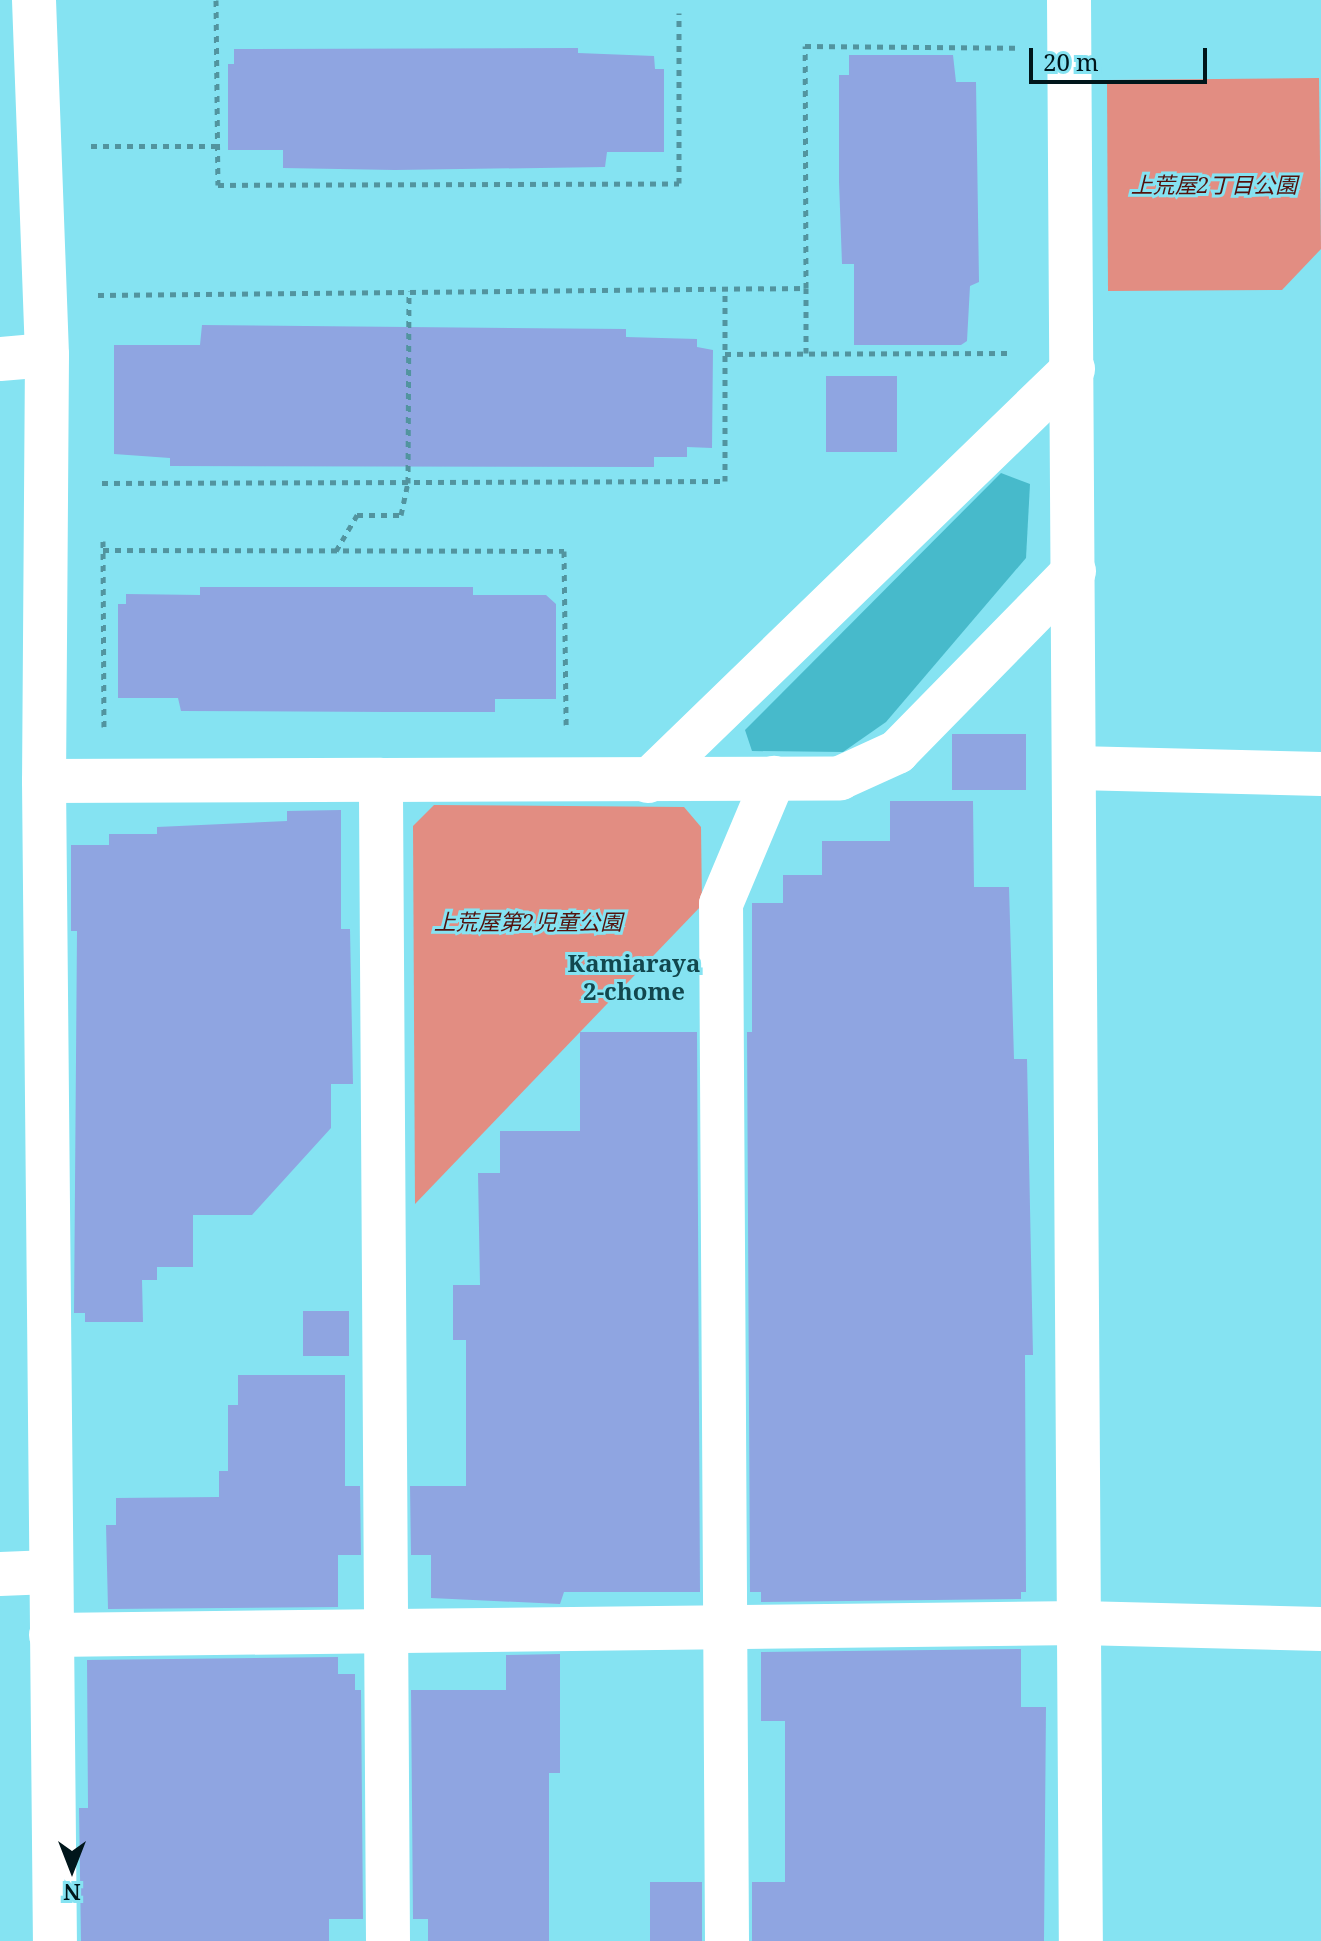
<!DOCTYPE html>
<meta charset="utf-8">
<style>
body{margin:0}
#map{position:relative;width:1321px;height:1941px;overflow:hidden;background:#85e3f2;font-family:"Noto Serif","Noto Sans JP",serif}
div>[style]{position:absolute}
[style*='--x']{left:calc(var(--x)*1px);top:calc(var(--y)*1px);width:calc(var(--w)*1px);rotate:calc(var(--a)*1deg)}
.green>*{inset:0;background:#e28d82}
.water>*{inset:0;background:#47bacb}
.building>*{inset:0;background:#8fa5e1;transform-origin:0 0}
.path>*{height:5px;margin-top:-2.5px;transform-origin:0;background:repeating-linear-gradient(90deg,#52949f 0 6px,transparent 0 12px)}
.minor>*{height:44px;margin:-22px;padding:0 22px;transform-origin:22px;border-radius:22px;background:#fff}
span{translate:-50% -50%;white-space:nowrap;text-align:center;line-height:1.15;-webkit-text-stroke:6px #85e3f2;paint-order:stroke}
.park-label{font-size:22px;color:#52120d;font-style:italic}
.neighbourhood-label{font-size:24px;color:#12474e;font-weight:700}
.north{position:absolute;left:32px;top:1829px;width:80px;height:80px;-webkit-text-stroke:6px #85e3f2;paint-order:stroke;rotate:180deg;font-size:22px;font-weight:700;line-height:32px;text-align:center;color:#00161b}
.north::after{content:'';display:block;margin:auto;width:28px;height:36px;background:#00161b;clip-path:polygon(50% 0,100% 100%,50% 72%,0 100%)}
.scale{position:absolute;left:1029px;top:48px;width:178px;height:36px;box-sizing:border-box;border:4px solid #00161b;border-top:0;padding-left:10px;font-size:24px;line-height:28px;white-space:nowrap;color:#00161b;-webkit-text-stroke:6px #85e3f2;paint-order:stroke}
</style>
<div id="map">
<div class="green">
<div style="clip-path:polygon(1319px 78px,1321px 249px,1282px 290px,1108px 291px,1107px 80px)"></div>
<div style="clip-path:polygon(434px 805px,684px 807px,701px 827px,702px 905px,415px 1204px,413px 826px)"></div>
</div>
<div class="water">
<div style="clip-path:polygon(1001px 473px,1030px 484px,1026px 558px,886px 722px,843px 752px,752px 751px,745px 730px)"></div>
</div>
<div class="building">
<div style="clip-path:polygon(578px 48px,578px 53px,654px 56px,655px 69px,664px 69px,664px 152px,607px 152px,605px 167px,395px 170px,283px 168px,283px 150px,228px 150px,228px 64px,234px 64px,234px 49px)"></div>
<div style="clip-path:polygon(849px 55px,953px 55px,956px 82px,976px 82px,979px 282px,970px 286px,967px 341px,961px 345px,854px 345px,854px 264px,842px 264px,839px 182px,839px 75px,849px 75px)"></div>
<div style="clip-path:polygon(202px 325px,626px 329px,626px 337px,697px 339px,697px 347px,713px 350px,712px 448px,687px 447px,687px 457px,654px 457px,654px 467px,170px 466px,170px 458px,114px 454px,114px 345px,200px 345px)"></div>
<div style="left:826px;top:376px;width:71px;height:76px"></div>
<div style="clip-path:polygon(200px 587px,473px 587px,473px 595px,546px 595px,556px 604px,556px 699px,495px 699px,495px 712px,388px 712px,181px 711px,178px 698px,118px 698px,118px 604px,126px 604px,126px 594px,200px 595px)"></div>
<div style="left:952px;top:734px;width:74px;height:56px"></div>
<div style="clip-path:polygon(890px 801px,973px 801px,974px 887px,1009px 887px,1014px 1059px,1027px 1059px,1033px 1355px,1025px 1355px,1026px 1592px,1021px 1592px,1021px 1599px,761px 1602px,761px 1592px,750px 1592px,747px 1032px,752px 1032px,752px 903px,783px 903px,783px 875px,822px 875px,822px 841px,890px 841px)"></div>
<div style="clip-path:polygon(341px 810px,341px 929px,350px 929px,353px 1084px,331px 1084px,331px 1128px,252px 1215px,193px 1215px,193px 1267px,157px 1267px,157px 1280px,142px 1280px,143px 1322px,85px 1322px,85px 1313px,74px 1313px,77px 931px,71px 931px,71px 845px,109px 845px,109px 834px,157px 834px,157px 827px,287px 821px,287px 811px)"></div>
<div style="clip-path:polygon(580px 1032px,697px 1032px,700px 1592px,564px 1592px,560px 1604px,431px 1598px,431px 1555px,411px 1555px,410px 1486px,466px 1486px,466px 1340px,453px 1340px,453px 1285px,480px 1285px,478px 1173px,500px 1173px,500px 1131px,580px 1131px)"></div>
<div style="left:303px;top:1311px;width:46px;height:45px"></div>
<div style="clip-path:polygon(238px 1375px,345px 1375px,345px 1486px,360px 1486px,361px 1555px,338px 1555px,338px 1607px,108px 1609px,106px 1525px,116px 1525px,116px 1498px,219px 1497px,219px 1471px,228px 1471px,228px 1405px,238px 1405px)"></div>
<div style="clip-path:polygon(1021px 1649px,1021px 1707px,1046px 1707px,1044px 1941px,752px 1941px,752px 1882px,785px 1882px,785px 1721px,761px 1721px,761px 1652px)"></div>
<div style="clip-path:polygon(560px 1654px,560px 1773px,549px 1773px,549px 1941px,428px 1941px,428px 1919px,413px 1919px,411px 1690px,506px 1690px,506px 1655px)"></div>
<div style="clip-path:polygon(338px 1657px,338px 1674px,355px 1674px,355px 1690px,361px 1690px,363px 1919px,329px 1919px,329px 1941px,81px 1941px,79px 1808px,88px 1808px,87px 1660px)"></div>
<div style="left:650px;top:1882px;width:52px;height:59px"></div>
</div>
<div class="path">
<div style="--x:216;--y:0;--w:185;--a:89.4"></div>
<div style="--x:218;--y:185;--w:461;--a:-0.2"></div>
<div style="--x:679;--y:183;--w:170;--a:-90"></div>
<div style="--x:91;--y:146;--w:127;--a:0"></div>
<div style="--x:806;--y:288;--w:65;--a:90"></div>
<div style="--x:98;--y:295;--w:708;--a:-0.57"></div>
<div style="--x:806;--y:288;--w:242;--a:-90.2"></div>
<div style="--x:805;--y:46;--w:210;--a:0.5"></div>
<div style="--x:725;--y:354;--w:286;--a:-0.2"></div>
<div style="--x:102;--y:483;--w:623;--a:-0.18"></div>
<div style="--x:725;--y:481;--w:191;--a:-90"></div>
<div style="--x:103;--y:541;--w:186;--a:89.7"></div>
<div style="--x:103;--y:550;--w:461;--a:0.1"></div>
<div style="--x:564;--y:551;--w:174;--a:89.3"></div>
<div style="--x:336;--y:551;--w:42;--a:-59.7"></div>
<div style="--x:357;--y:515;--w:44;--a:0"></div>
<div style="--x:401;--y:515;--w:33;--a:-78"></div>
<div style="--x:408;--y:483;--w:192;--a:-89.7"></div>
</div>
<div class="minor">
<div style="--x:34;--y:0;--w:355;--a:87.9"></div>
<div style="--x:47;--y:355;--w:426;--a:90.4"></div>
<div style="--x:44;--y:781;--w:1160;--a:89.46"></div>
<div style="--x:1069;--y:0;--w:1941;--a:89.65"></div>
<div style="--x:0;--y:359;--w:47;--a:-4.9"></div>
<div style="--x:1076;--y:768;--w:245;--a:1.4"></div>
<div style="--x:44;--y:781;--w:337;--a:-0.2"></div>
<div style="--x:648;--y:781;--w:592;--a:-44.11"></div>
<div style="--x:0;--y:1574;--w:50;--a:-2.3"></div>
<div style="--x:51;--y:1635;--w:1029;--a:-0.67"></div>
<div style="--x:1080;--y:1623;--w:241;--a:1.4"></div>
<div style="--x:388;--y:1941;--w:1161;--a:-90.35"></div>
<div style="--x:381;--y:780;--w:459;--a:-0.2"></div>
<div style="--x:840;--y:778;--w:63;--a:-24.5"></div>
<div style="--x:897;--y:752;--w:253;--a:-45.6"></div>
<div style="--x:727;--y:1941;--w:1037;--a:-90.33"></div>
<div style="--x:721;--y:904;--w:137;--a:-67.2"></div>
</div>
<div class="park-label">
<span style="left:1214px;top:185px">上荒屋2丁目公園</span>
<span style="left:528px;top:922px">上荒屋第2児童公園</span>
</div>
<div class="neighbourhood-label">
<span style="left:634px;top:977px">Kamiaraya<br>2-chome</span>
</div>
<div class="north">N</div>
<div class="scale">20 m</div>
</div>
